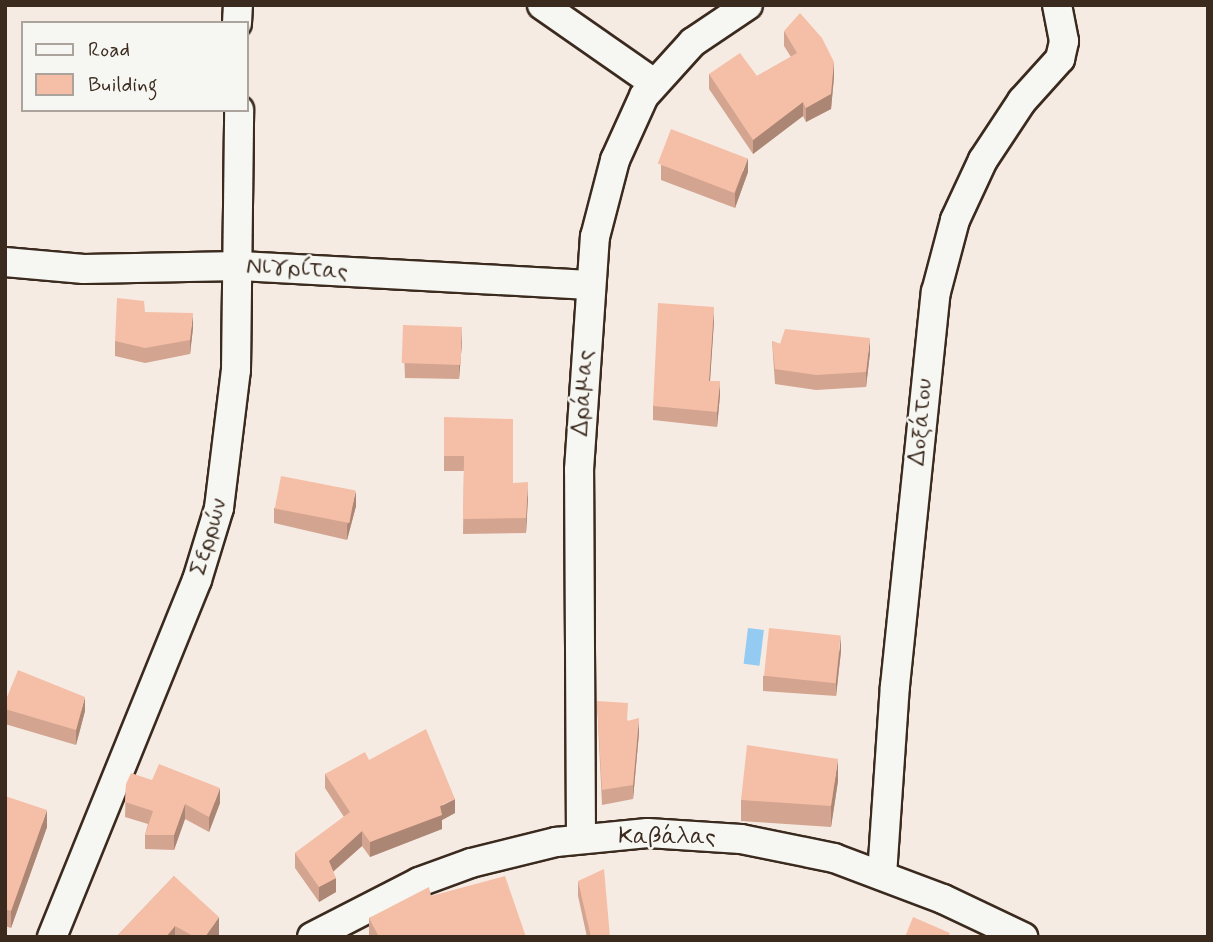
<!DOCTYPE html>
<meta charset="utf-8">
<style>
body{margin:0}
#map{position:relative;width:1213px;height:942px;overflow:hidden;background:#f6ebe3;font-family:Mynerve,sans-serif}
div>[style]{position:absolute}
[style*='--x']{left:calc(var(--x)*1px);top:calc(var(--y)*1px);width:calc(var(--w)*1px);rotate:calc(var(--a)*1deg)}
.water>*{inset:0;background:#93cbf2;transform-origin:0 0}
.roads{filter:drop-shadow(2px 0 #3b2a1e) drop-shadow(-2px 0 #3b2a1e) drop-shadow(0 2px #3b2a1e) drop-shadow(0 -2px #3b2a1e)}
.minor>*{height:28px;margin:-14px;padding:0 14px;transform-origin:14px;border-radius:14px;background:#f6f6f2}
.wall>*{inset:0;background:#d3a490}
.shaded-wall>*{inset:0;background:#ac8675}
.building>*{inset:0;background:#f5bfa7;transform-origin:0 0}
span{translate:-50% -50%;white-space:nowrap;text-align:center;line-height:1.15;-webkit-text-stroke:5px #f6f6f2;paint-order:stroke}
.street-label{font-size:24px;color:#3b2a1e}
.frame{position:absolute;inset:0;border:7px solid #3b2a1e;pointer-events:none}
.legend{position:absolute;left:21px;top:21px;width:228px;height:91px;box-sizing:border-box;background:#f6f6f2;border:2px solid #aba49d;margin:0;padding:9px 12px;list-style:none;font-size:21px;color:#3b2a1e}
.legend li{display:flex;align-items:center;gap:14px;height:35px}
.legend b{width:35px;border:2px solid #aba49d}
</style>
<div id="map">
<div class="water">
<div style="left:748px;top:628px;width:16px;height:36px;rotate:7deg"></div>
</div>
<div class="roads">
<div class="minor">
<div style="--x:542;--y:5;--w:136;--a:34.9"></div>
<div style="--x:237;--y:23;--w:18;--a:-87"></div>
<div style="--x:5;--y:262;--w:79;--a:5.1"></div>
<div style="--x:84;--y:269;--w:156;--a:-1.1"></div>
<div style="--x:240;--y:266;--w:350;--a:3.1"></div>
<div style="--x:581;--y:839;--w:369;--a:-90.3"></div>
<div style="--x:579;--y:470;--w:234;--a:-86.1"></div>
<div style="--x:595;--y:237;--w:80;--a:-75.4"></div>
<div style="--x:615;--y:160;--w:70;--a:-65.6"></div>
<div style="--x:644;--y:96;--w:73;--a:-47.8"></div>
<div style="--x:693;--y:42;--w:66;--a:-33.9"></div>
<div style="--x:882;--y:875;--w:189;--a:-86.1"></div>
<div style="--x:895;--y:686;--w:396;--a:-84.1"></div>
<div style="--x:936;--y:292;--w:74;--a:-75.2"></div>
<div style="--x:955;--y:220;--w:66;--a:-65"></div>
<div style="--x:983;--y:160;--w:71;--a:-56.5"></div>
<div style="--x:1022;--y:101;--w:57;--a:-47.9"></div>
<div style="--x:1060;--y:59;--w:18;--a:-77"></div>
<div style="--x:1064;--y:41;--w:37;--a:-101"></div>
<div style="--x:52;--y:937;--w:385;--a:-67.9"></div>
<div style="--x:197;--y:580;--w:75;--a:-73"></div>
<div style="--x:219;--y:508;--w:139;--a:-83"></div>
<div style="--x:236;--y:370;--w:260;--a:-89.3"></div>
<div style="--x:312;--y:937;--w:120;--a:-27.2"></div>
<div style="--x:419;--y:882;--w:55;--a:-20.1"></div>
<div style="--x:471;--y:863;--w:88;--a:-13.9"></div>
<div style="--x:556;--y:842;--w:92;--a:-5.6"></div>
<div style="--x:648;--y:833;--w:93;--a:3.7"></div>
<div style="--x:741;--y:839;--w:95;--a:11.5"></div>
<div style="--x:834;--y:858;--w:116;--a:20.6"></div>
<div style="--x:943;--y:899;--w:89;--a:25.4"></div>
</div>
</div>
<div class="wall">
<div style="clip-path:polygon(784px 31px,834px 77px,831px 109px,806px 122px,803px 116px,753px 154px,709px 89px,709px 74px,757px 76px,791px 57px,784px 46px)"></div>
<div style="clip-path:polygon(661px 165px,748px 172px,735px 208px,661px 180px)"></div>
<div style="clip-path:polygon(145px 312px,193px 328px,190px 354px,145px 363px,115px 356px,115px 341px)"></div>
<div style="clip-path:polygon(714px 321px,710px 381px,720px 395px,717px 427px,653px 420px,653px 406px)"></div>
<div style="clip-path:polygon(403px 325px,462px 342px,459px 379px,405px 378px)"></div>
<div style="clip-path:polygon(772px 341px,780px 344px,870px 353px,866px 387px,816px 390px,775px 384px)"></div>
<div style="clip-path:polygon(444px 417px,528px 497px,526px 533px,463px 534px,464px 471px,444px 471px)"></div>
<div style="clip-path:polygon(356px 506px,347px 540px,274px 523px,274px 508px)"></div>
<div style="clip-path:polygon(841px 651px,836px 696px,763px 691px,763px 676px)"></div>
<div style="clip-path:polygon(597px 701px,628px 721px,639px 733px,633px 799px,602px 805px)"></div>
<div style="clip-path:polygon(5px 702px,85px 711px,76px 745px,5px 724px)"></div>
<div style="clip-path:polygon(369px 760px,455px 813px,442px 820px,442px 829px,370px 857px,362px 846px,333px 872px,336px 892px,319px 902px,295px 868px,295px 853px,344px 817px,325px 788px,325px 774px)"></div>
<div style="clip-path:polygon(838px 781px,831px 827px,741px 821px,741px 800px)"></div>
<div style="clip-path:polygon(126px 784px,220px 803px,209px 832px,185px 819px,174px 850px,145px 849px,145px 835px,148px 824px,125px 817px)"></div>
<div style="clip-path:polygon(5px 796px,47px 827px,11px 928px,5px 926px)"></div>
<div style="clip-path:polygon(174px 876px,219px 937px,116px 937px)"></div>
<div style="clip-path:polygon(578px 881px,610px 937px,587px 937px,578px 896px)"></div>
<div style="clip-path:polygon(431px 896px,526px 937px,369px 937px,369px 918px)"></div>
</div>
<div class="shaded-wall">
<div style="clip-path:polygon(834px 62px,834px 77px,831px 109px,806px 122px,806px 108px)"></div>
<div style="clip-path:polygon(803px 102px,803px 116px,753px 154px,753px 140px)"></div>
<div style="clip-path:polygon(748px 158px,748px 172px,735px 208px,735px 193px)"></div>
<div style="clip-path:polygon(714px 307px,714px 321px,709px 396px,709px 381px)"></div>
<div style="clip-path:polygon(193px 313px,193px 328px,190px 354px,190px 340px)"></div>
<div style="clip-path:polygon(462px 327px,462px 342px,459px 379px,459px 364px)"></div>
<div style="clip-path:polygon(870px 338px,870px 353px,866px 387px,866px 372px)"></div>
<div style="clip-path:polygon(720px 381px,720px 395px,717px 427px,717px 412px)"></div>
<div style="clip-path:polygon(528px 482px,528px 497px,526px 533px,526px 518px)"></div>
<div style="clip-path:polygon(356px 491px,356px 506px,347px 540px,347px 526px)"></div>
<div style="clip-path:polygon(841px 636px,841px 651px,836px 696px,836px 681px)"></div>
<div style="clip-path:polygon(85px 697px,85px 711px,76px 745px,76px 730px)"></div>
<div style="clip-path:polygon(639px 718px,639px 733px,633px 799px,633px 785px)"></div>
<div style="clip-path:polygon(838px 759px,838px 781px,831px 827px,831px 806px)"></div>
<div style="clip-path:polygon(220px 788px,220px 803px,209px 832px,209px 817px)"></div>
<div style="clip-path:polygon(455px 799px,455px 813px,442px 820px,442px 829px,370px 857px,370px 842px)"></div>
<div style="clip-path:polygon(185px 804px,185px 819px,174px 850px,174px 835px)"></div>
<div style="clip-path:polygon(47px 810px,47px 827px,11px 928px,11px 911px)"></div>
<div style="clip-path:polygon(362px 831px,362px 846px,329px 875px,329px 861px)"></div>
<div style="clip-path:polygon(336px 878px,336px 892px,319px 902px,319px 887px)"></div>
<div style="clip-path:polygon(219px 917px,219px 937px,205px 937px)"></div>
<div style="clip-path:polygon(175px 926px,175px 937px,166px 937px)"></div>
</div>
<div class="building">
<div style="clip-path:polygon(800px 13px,822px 38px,834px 62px,831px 94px,806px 108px,803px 102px,753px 140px,709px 74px,740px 53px,757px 76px,797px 53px,784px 31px)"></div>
<div style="left:671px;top:129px;width:82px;height:37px;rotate:21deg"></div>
<div style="clip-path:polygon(117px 298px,144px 301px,145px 312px,193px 313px,190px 340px,145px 348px,115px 341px)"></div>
<div style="clip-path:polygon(658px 303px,714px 307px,709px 381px,720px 381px,717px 412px,653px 406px)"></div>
<div style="left:403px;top:325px;width:59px;height:38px;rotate:2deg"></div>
<div style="clip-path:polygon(785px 329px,870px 338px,866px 372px,816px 375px,775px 369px,772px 341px,780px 344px)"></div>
<div style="clip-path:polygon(444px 417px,513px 419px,513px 483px,528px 482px,526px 518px,463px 519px,464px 456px,444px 456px)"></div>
<div style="left:281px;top:476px;width:76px;height:33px;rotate:11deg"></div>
<div style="left:769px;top:628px;width:72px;height:48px;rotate:6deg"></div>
<div style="clip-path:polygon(18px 670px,85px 697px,76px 730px,5px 709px,5px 702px)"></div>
<div style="clip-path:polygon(597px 701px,628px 703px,627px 721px,639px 718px,633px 785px,602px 790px)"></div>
<div style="clip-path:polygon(426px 729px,455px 799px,440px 806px,442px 815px,370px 842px,362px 831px,329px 861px,336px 878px,319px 887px,295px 853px,350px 812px,325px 774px,365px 752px,369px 760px)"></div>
<div style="clip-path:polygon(747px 745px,838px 759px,831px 806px,741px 800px)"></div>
<div style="clip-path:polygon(159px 764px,220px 788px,209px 817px,185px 804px,174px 835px,145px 835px,153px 811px,125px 802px,126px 784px,131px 773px,152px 780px)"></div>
<div style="clip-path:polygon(5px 796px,47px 810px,11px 911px,5px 909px)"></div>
<div style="clip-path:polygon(604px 869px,610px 937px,591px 937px,578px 881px)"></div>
<div style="clip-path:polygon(174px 876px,219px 917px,205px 937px,195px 937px,175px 926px,166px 937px,116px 937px)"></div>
<div style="clip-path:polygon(505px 876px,526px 937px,379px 937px,369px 918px,429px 887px,431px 896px)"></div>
<div style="clip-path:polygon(913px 917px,950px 933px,948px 937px,905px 937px)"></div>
</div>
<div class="street-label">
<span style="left:297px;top:269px;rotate:3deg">Νιγρίτας</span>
<span style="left:583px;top:393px;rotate:-87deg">Δράμας</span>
<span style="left:921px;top:422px;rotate:-85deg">Δοξάτου</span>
<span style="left:209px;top:537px;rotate:-73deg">Σερρών</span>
<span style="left:667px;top:837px">Καβάλας</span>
</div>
<div class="frame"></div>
<ul class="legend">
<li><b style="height:9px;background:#f6f6f2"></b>Road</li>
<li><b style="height:19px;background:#f5bfa7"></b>Building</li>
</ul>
</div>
